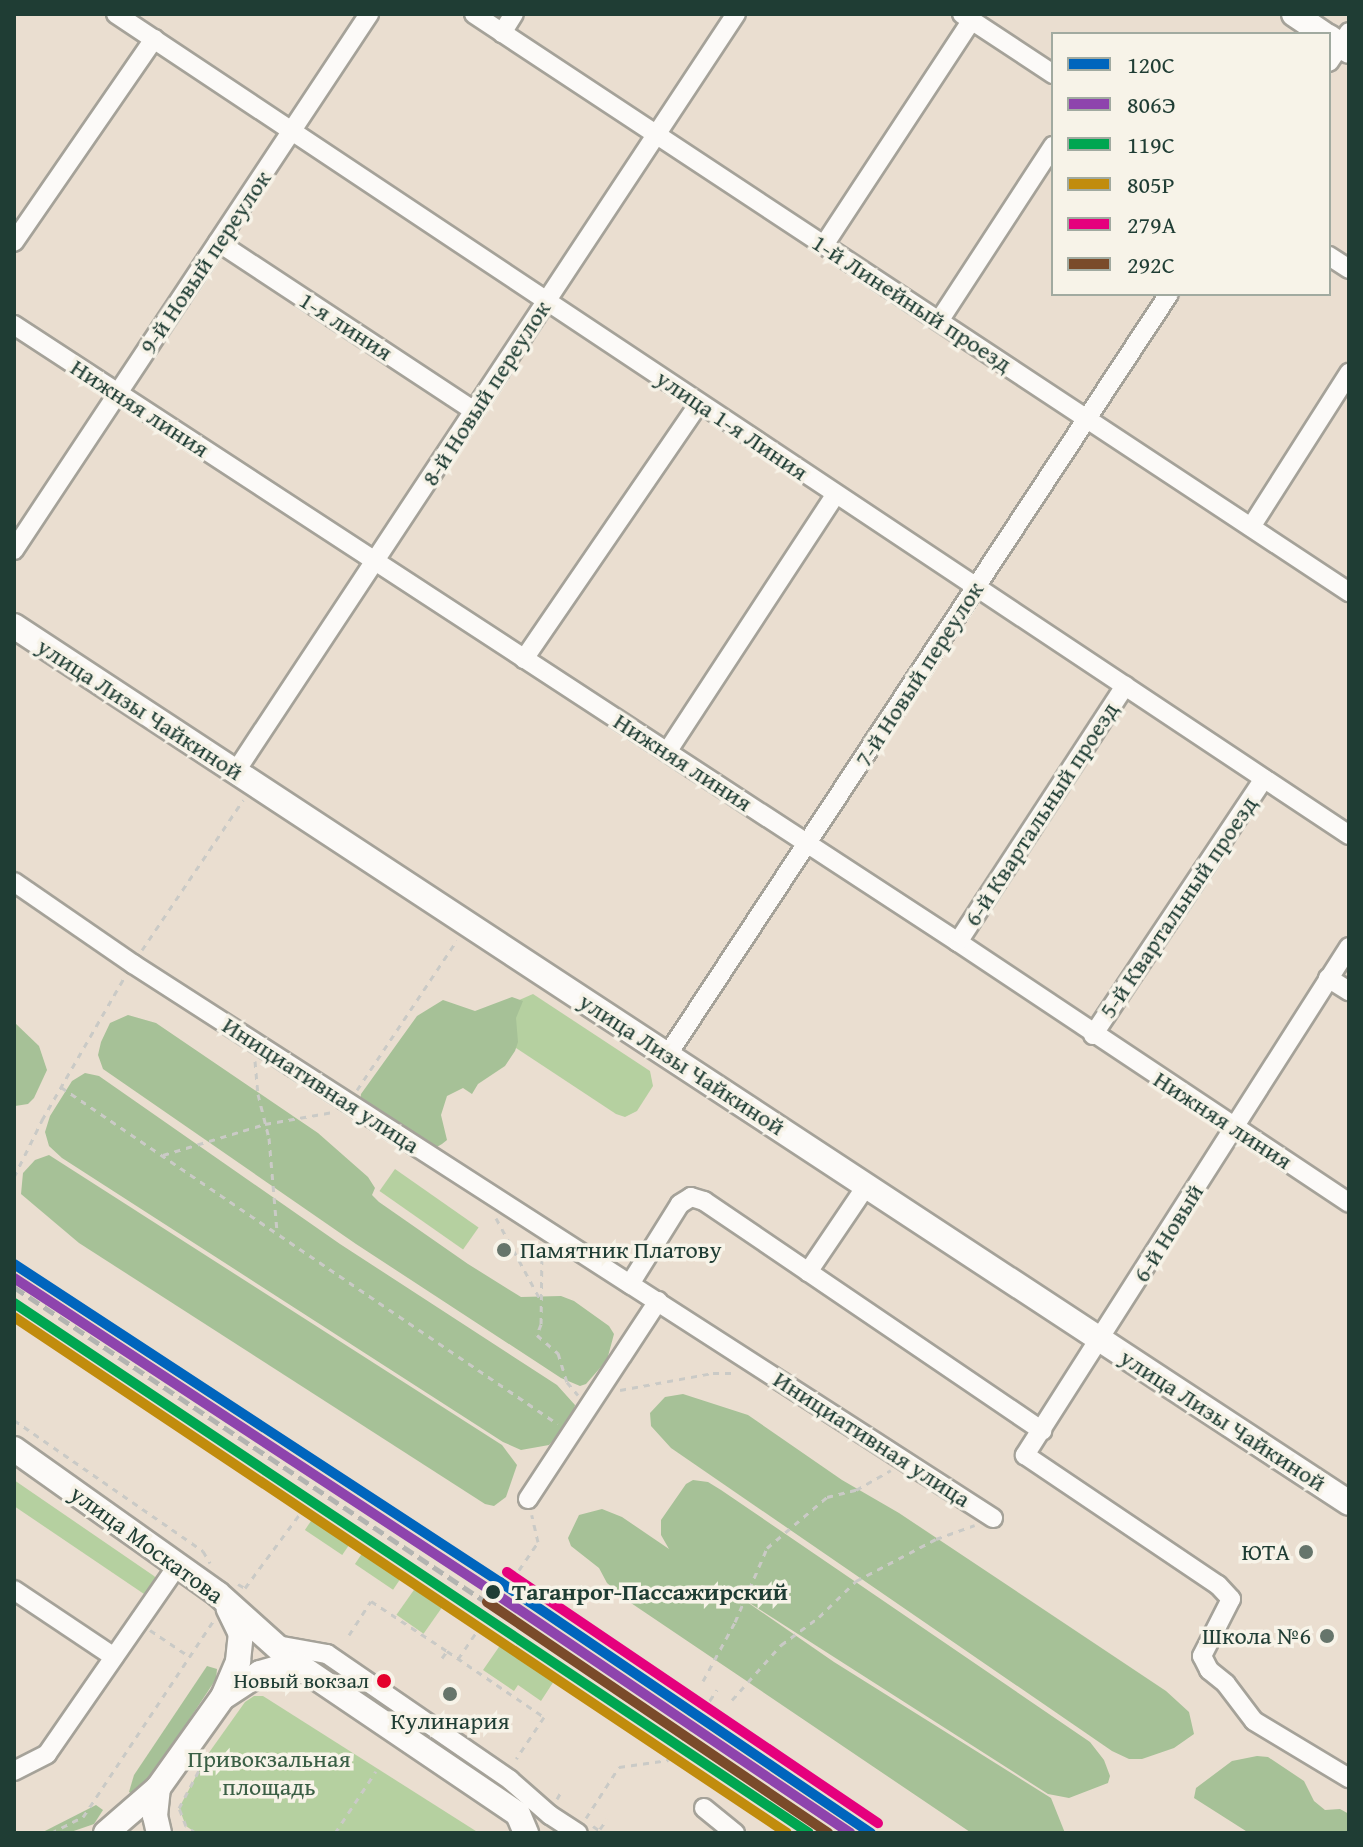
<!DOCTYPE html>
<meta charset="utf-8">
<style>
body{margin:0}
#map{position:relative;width:1363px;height:1847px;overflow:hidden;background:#eaded0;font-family:"Gentium Book Plus",serif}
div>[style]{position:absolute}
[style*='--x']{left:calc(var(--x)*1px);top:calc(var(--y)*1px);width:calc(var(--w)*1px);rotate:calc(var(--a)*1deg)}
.green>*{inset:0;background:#b5d0a0;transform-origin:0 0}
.forest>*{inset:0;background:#a6c197}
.path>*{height:3px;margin-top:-1.5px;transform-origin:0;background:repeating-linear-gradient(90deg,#cacac6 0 6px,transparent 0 12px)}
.roads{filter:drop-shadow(2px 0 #a5a299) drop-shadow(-2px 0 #a5a299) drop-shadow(0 2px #a5a299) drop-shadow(0 -2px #a5a299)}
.minor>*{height:18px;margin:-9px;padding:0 9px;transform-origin:9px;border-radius:9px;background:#fcfaf8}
.major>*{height:24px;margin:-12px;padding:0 12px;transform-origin:12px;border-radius:12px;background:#fcfaf8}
.rail>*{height:5px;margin-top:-2.5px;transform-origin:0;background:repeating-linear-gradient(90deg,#b3b4b1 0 12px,transparent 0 18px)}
.rail-1>*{height:10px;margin:-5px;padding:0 5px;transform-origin:5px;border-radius:5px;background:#0065bd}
.rail-2>*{height:10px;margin:-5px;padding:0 5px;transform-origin:5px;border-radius:5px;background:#8e44ad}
.rail-3>*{height:10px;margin:-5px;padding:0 5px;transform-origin:5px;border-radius:5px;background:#00a651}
.rail-4>*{height:10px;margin:-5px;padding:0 5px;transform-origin:5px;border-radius:5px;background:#c18c0d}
.rail-5>*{height:10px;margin:-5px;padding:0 5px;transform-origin:5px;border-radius:5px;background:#e5007d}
.rail-6>*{height:10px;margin:-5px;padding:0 5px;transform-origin:5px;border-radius:5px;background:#7a4b2a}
.dots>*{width:22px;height:22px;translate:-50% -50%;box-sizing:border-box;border:4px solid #f7f3e8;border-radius:50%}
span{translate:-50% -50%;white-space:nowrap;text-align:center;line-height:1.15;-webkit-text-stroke:7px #f7f3e8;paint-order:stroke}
.bus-label{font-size:22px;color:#1f3d34}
.right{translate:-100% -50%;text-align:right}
.street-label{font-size:24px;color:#1f3d34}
.poi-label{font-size:24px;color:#1f3d34}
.left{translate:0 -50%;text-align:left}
.stop-label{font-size:24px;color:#1f3d34;font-weight:700}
.park-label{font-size:24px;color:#3a5f45}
.frame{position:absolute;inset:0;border:16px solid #1f3d34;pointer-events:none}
.legend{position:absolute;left:1051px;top:32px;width:280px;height:264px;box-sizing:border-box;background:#f7f3e8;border:2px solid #a1aaa0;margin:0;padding:10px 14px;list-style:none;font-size:24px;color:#1f3d34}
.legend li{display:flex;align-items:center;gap:16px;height:40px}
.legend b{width:40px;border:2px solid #a1aaa0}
</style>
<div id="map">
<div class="green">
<div style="clip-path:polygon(533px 994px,650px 1071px,653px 1086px,637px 1111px,625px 1117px,616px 1114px,513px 1046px,517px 1001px)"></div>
<div style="left:395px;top:1169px;width:102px;height:27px;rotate:35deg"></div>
<div style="clip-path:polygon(14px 1480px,154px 1576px,157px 1579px,147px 1596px,14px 1506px)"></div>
<div style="left:315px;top:1515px;width:45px;height:18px;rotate:34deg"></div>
<div style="left:365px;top:1549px;width:46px;height:18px;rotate:34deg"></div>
<div style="left:416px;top:1587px;width:33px;height:34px;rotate:35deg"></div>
<div style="clip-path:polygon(501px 1644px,554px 1681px,541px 1701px,518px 1685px,514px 1691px,483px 1670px)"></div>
<div style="clip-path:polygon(254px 1696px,263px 1696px,479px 1833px,196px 1833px,186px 1826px,179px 1808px,208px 1754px,245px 1702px)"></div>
</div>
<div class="forest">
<div style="clip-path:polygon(512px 997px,523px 1001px,516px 1018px,518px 1042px,515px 1051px,505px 1066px,478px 1084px,472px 1094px,463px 1088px,447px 1096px,441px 1115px,447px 1140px,442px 1144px,435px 1148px,360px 1102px,361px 1094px,417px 1016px,443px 1000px,475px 1011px)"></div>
<div style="clip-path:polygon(128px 1015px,156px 1023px,318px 1133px,368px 1177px,375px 1188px,372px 1195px,379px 1202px,468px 1264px,521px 1297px,561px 1296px,574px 1301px,609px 1326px,614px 1334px,607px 1360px,586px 1384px,580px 1386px,561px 1378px,356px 1244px,103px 1069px,98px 1055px,101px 1042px,110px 1023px)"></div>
<div style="clip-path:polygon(14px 1022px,39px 1046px,47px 1070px,34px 1098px,28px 1104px,15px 1106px)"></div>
<div style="clip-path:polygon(85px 1073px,99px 1076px,340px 1244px,557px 1385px,575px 1405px,572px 1419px,549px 1445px,521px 1450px,503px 1442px,62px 1158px,49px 1146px,45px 1132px,50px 1116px,72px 1081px)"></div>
<div style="clip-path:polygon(49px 1155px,502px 1445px,517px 1465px,506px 1497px,494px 1506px,485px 1504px,79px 1243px,21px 1194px,23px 1173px,35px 1160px)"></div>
<div style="clip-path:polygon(683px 1394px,748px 1415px,842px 1480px,899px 1513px,1166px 1691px,1189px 1712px,1194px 1734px,1174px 1748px,1142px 1759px,1129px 1759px,1112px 1751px,671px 1448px,651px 1426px,650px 1413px,665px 1397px)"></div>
<div style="clip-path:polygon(693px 1480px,708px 1482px,721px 1490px,1090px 1742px,1104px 1760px,1110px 1776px,1108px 1783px,1069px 1798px,1048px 1794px,734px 1593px,834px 1662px,1051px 1798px,1065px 1833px,970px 1832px,628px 1601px,607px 1583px,599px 1568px,571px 1546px,568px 1538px,579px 1515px,602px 1509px,622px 1517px,669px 1549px,661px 1535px,661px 1520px,686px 1484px)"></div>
<div style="clip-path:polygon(207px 1666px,217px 1669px,216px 1679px,148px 1782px,132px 1794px,129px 1792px,134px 1775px)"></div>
<div style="clip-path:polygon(1257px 1756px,1268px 1757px,1304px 1781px,1314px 1801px,1325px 1810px,1340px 1809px,1349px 1814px,1349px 1833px,1249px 1833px,1194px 1798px,1196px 1788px,1232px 1761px)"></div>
<div style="clip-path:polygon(96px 1805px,103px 1810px,94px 1824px,68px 1833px,41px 1833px)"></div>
</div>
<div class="path">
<div style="--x:142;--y:950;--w:181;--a:-56"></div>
<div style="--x:255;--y:1061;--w:33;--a:85"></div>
<div style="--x:258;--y:1094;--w:45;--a:76"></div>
<div style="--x:269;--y:1138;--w:93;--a:85.1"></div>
<div style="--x:61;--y:1087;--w:600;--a:34.14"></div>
<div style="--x:357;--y:1090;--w:180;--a:-56.3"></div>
<div style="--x:163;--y:1155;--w:107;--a:-16.9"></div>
<div style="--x:265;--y:1124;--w:69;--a:-10"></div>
<div style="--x:14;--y:1177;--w:64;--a:-63.8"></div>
<div style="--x:42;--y:1120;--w:166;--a:-60"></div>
<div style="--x:496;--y:1218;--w:92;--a:61.5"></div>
<div style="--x:542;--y:1246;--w:78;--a:90.7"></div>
<div style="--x:541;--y:1324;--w:12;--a:110"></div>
<div style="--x:537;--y:1335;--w:28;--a:41"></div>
<div style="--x:558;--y:1353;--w:30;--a:73"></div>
<div style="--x:567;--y:1382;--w:17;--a:50"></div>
<div style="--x:620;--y:1390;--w:95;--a:-10.4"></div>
<div style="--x:713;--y:1373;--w:22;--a:0"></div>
<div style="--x:14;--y:1420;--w:230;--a:34.7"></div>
<div style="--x:203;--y:1551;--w:14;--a:60"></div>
<div style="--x:238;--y:1584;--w:8;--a:30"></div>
<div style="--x:245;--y:1588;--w:96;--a:-53.5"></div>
<div style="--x:150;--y:1630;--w:48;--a:34"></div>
<div style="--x:349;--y:1635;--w:40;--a:-57.1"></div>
<div style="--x:371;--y:1601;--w:91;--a:33.3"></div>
<div style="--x:442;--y:1658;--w:9;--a:-54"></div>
<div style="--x:447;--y:1651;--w:117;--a:34.2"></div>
<div style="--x:544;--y:1717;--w:50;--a:123.7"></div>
<div style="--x:458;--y:1659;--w:142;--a:-55.6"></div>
<div style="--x:538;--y:1542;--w:28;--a:-103"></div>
<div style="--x:703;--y:1681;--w:67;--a:-61.5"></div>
<div style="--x:735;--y:1622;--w:81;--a:-66.6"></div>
<div style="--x:767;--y:1548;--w:79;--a:-40.4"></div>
<div style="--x:827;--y:1497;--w:30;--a:-14"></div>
<div style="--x:856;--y:1490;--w:40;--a:-29.7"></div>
<div style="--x:732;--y:1700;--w:74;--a:-48.3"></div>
<div style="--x:781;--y:1645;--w:47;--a:-36.4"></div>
<div style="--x:819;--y:1617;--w:52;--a:-44.2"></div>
<div style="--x:856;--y:1581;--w:90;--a:-27.7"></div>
<div style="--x:936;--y:1539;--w:41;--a:-19.7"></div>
<div style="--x:557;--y:1799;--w:10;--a:-61"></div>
<div style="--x:586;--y:1818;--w:61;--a:-57.1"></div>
<div style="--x:619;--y:1767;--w:50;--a:-8"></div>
<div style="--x:669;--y:1760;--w:85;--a:-55.6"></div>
<div style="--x:593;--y:1826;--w:12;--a:35"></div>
<div style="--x:600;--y:1829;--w:12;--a:-55"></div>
<div style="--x:51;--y:1833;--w:36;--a:-27"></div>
<div style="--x:83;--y:1817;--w:237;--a:-56.4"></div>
<div style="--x:196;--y:1833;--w:12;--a:-145"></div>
<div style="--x:186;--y:1826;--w:19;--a:-111"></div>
<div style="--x:179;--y:1808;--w:58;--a:-62.1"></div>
<div style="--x:335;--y:1833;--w:74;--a:-56.5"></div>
</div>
<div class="roads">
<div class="minor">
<div style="--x:116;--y:14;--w:1481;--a:33.66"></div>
<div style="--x:474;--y:14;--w:1049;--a:33.45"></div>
<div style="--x:962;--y:14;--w:109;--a:33.4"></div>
<div style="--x:502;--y:33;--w:22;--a:-58"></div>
<div style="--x:1329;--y:62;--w:36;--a:-56"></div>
<div style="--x:14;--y:242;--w:247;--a:-55.4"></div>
<div style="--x:218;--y:242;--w:307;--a:33.4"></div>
<div style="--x:824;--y:245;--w:269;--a:-56.7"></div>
<div style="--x:1329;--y:256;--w:24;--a:33"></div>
<div style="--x:939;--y:321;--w:209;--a:-56.9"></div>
<div style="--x:14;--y:325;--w:1128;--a:33.17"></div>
<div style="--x:958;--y:942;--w:470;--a:33.7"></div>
<div style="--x:1251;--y:527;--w:183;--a:-57.5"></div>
<div style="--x:14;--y:550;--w:643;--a:-56.48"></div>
<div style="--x:524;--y:659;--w:310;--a:-55.6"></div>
<div style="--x:667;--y:752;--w:307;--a:-56.8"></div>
<div style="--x:236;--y:771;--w:907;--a:-56.56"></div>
<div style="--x:14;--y:882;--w:145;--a:34.6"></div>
<div style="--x:133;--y:964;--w:1023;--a:32.79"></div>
<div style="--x:958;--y:942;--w:306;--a:-56.9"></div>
<div style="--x:1349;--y:947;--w:603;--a:122.53"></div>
<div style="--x:1025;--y:1455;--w:233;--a:34"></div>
<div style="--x:1218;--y:1585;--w:19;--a:47"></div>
<div style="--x:1231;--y:1599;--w:64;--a:117"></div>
<div style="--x:1202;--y:1656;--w:16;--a:63"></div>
<div style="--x:1209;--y:1670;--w:22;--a:39"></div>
<div style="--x:1226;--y:1684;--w:46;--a:52.9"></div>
<div style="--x:1254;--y:1721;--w:111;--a:31"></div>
<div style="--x:1328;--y:978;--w:25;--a:32"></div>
<div style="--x:1093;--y:1035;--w:308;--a:-56.3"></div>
<div style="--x:668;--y:1054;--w:910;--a:-56.61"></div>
<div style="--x:808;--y:1272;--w:105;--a:-55.9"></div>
<div style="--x:630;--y:1284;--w:94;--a:-58"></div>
<div style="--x:680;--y:1204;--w:13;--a:-32"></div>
<div style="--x:691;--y:1197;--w:14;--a:17"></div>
<div style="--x:704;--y:1201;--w:409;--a:34.2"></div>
<div style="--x:528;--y:1499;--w:237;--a:-56.7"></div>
<div style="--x:14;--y:1590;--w:120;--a:33.8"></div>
<div style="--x:277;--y:1645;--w:51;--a:10.2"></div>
<div style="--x:327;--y:1654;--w:222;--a:34.5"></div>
<div style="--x:510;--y:1780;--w:53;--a:41.2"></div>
<div style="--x:550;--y:1815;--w:33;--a:33"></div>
<div style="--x:14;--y:1771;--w:37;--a:-27"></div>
<div style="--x:47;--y:1754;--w:229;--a:-55.3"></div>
<div style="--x:704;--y:1808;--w:40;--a:39"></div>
</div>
<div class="major">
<div style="--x:1294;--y:14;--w:36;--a:34"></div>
<div style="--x:1329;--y:37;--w:24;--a:35"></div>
<div style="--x:14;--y:626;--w:1597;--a:33.3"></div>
<div style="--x:14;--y:1449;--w:250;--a:35.4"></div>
<div style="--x:218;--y:1594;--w:103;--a:41.9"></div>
<div style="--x:295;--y:1663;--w:269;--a:34.1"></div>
<div style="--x:518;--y:1814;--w:21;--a:67"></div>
<div style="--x:225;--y:1696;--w:42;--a:-33.3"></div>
<div style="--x:260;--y:1673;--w:36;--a:-16"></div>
<div style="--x:106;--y:1833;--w:69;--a:-40.9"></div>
<div style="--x:159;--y:1833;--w:17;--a:-103"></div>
<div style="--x:155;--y:1816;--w:28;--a:-84"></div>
<div style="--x:158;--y:1788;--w:112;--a:-54.5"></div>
<div style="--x:223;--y:1697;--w:39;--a:-67"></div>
<div style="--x:238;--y:1661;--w:27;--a:-84"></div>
<div style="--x:241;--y:1634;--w:28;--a:-116"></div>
</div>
</div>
<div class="rail">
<div style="--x:14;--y:1287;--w:983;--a:33.72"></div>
</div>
<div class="rail-1">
<div style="--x:14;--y:1264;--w:581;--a:33.2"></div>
<div style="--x:500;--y:1582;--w:448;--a:34.1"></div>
</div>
<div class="rail-2">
<div style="--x:14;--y:1278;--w:573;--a:33.25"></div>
<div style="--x:493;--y:1592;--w:431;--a:34"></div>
</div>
<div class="rail-3">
<div style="--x:14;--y:1303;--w:955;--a:33.69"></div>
</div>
<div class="rail-4">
<div style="--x:14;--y:1317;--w:929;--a:33.72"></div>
</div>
<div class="rail-5">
<div style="--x:507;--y:1572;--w:448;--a:34.1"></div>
</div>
<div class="rail-6">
<div style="--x:487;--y:1602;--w:412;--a:34.1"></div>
</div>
<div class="dots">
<div style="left:504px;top:1250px;background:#66756b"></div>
<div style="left:1306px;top:1552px;background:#66756b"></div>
<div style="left:493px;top:1592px;background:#1f3d34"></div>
<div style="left:1327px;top:1636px;background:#66756b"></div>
<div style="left:384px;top:1681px;background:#e4002b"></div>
<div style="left:450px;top:1694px;background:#66756b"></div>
</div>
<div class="bus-label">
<span class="right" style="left:369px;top:1681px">Новый вокзал</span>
</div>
<div class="street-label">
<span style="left:205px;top:262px;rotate:-56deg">9-й Новый переулок</span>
<span style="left:912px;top:303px;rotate:33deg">1-й Линейный проезд</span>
<span style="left:346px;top:326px;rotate:33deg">1-я линия</span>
<span style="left:486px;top:393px;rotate:-57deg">8-й Новый переулок</span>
<span style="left:140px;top:408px;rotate:33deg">Нижняя линия</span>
<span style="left:732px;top:425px;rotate:34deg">улица 1-я Линия</span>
<span style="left:919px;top:674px;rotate:-57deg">7-й Новый переулок</span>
<span style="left:140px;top:709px;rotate:33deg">улица Лизы Чайкиной</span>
<span style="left:683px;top:762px;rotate:33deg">Нижняя линия</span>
<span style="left:1041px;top:814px;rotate:-57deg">6-й Квартальный проезд</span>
<span style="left:1178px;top:907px;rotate:-56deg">5-й Квартальный проезд</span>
<span style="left:682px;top:1064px;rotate:33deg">улица Лизы Чайкиной</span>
<span style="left:321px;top:1085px;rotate:33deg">Инициативная улица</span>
<span style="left:1223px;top:1120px;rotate:33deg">Нижняя линия</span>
<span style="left:1168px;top:1233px;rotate:-58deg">6-й Новый</span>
<span style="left:1223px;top:1420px;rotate:33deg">улица Лизы Чайкиной</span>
<span style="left:872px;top:1439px;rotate:33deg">Инициативная улица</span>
<span style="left:147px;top:1544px;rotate:36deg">улица Москатова</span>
</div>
<div class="poi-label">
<span class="left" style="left:520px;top:1250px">Памятник Платову</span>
<span class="right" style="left:1290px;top:1552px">ЮТА</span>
<span class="right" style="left:1311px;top:1636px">Школа №6</span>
<span style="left:450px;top:1721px">Кулинария</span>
</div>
<div class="stop-label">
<span class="left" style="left:512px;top:1592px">Таганрог-Пассажирский</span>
</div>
<div class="park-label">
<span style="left:269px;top:1773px">Привокзальная<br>площадь</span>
</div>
<div class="frame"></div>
<ul class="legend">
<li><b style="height:10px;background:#0065bd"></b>120С</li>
<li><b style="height:10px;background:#8e44ad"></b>806Э</li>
<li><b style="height:10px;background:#00a651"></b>119С</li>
<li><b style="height:10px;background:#c18c0d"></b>805Р</li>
<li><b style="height:10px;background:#e5007d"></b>279А</li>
<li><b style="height:10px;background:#7a4b2a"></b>292С</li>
</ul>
</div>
